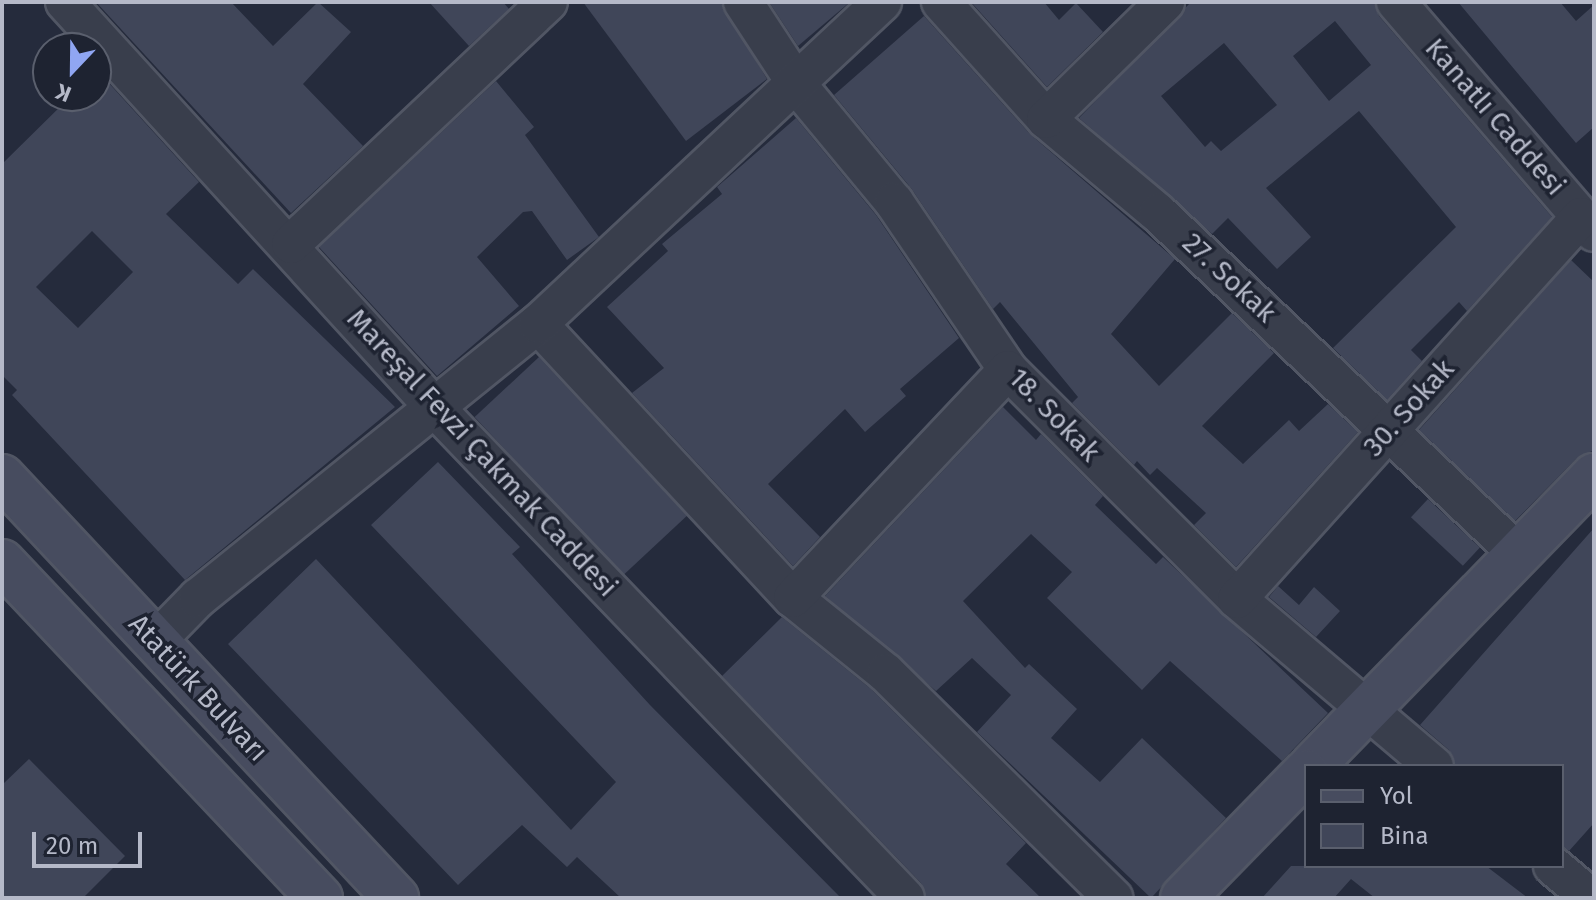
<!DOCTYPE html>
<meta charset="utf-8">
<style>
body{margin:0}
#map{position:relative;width:1596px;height:900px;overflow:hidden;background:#252b3c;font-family:"Fira Sans",sans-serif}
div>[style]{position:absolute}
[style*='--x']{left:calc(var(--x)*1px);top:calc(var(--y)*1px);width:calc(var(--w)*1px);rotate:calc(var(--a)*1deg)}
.building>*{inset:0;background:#404659;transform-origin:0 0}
.roads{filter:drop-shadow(2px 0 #515664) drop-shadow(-2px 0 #515664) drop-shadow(0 2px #515664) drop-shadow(0 -2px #515664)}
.street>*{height:38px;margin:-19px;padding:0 19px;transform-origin:19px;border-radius:19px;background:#393e4c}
.secondary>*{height:44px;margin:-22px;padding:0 22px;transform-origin:22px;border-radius:22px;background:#474c5f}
span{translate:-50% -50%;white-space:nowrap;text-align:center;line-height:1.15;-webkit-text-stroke:7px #1e2331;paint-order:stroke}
.street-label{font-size:28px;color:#b5b9c8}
.frame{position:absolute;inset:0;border:4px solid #b5b9c8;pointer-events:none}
.legend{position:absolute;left:1304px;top:764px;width:260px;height:104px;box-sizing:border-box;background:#1e2331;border:2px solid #5a5f6d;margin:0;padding:10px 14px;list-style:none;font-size:24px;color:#b5b9c8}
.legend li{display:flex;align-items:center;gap:16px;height:40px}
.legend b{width:40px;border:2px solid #5a5f6d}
.north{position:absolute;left:32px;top:32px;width:80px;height:80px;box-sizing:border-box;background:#1e2331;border:2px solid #5a5f6d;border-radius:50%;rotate:202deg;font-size:22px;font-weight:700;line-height:32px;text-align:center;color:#b5b9c8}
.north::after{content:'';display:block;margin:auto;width:28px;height:36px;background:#90a6f2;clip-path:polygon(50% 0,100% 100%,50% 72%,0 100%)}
.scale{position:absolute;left:32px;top:832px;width:110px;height:36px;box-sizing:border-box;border:4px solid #b5b9c8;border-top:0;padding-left:10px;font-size:24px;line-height:28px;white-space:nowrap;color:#b5b9c8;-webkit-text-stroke:6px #1e2331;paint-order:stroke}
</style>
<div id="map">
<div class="building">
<div style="clip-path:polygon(96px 2px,231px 2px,273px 46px,318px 2px,351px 32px,303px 84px,363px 146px,291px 213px)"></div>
<div style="clip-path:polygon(429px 2px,503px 2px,509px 9px,469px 46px)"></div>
<div style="clip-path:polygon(583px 2px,721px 2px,767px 79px,686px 141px)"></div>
<div style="clip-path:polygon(769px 2px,850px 2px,798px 46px)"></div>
<div style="clip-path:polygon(971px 2px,1044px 2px,1059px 20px,1076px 3px,1103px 32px,1047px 87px)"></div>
<div style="clip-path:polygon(evenodd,1191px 2px,1375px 2px,1379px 16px,1552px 217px,1467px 311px,1459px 302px,1411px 350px,1422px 361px,1387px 400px,1333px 348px,1456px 227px,1359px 111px,1266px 188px,1311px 237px,1277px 269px,1228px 218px,1212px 234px,1079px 118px,1191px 2px,1335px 21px,1371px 65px,1329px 101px,1293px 56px,1335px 21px,1191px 2px,1224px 43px,1277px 105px,1221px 151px,1211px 141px,1205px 147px,1161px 96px,1224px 43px)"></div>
<div style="clip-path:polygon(1458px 2px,1560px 2px,1576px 21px,1594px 5px,1594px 127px,1576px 143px)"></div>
<div style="clip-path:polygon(924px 16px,1030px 134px,1175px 259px,1111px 334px,1159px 386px,1232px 313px,1274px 353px,1202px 426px,1243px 464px,1289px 420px,1299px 431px,1328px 404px,1358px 432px,1236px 567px,1194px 525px,1206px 513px,1157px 468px,1150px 475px,1137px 461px,1134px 465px,1072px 403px,1078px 397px,1000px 302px,993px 309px,911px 188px,834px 95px)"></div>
<div style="clip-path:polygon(evenodd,96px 69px,199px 182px,166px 214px,238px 284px,253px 269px,395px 407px,185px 580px,12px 395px,17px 390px,2px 375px,2px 164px,71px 96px,96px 96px,96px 69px,92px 231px,133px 272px,78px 328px,36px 287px,92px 231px)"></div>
<div style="clip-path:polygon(496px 81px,534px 127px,525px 135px,599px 237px,567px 260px,532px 211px,523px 212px,477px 257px,519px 306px,437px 376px,319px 247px)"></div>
<div style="clip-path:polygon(796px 118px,876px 215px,959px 338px,900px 389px,906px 396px,865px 432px,845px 409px,768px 484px,820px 537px,793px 566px,632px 393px,664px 368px,607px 307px,668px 251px,662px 244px,722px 194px,717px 187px)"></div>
<div style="clip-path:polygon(1571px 260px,1594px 282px,1594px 450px,1576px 459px,1515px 521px,1419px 430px)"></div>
<div style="left:539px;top:357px;width:217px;height:88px;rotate:47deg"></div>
<div style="clip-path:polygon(1003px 407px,1036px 440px,1041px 434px,1103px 496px,1095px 505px,1156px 564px,1163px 557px,1328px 713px,1282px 761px,1170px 661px,1142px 690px,1047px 598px,1072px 572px,1031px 534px,963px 601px,1025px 668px,1029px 664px,1077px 709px,1051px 738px,1100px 782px,1142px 738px,1226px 818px,1151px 898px,977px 732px,1011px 695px,972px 658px,936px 691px,825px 596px)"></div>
<div style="clip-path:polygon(438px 462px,520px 547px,512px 554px,650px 705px,841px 898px,621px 898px,577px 857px,567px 867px,522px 825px,458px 885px,228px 644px,316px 559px,571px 830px,616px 782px,371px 525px)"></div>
<div style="left:1428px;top:499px;width:71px;height:25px;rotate:43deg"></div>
<div style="clip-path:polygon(1594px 528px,1594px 823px,1569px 851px,1562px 847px,1562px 766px,1455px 766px,1449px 750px,1420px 725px)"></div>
<div style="clip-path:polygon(1278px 586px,1299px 605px,1314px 587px,1340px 611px,1316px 637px,1269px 597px)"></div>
<div style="clip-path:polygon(782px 617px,871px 689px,1026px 843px,1006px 864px,1041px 898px,926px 898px,921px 883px,722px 676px)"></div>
<div style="clip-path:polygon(29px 759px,125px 856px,83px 898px,2px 898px,2px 785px)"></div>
<div style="clip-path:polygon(1291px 866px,1486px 866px,1528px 898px,1375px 898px,1351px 879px,1334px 898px,1262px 898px)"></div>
</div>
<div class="roads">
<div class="street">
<div style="--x:65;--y:2;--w:552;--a:47.64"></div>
<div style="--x:437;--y:410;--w:676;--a:46.2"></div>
<div style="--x:743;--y:2;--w:100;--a:56.8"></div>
<div style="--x:798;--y:86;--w:151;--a:50.4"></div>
<div style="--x:894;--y:202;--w:203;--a:55.8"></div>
<div style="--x:1008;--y:370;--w:324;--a:45"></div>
<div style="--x:1237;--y:599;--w:258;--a:40.3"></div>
<div style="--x:941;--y:2;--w:157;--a:48.1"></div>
<div style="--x:1046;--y:119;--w:146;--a:40"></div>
<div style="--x:1158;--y:213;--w:496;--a:43.4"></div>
<div style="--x:1396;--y:2;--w:303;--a:49.3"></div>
<div style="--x:1046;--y:119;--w:167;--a:-44.5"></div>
<div style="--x:291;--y:244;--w:353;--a:-43.3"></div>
<div style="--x:538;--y:324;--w:374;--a:47.1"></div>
<div style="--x:793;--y:598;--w:119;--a:38.9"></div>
<div style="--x:886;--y:673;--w:320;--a:44.7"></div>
<div style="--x:793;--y:598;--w:313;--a:-46.7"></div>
<div style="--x:1237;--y:599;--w:514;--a:-48"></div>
<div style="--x:155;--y:642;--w:62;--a:-45.7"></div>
<div style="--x:198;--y:598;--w:437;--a:-38.9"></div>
<div style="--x:538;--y:324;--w:471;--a:-43.1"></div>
<div style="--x:1553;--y:866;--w:50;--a:40.1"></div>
</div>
<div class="secondary">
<div style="--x:2;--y:477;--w:577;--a:46.9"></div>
<div style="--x:2;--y:562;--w:463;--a:46.6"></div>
<div style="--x:1312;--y:766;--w:405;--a:-45.8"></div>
<div style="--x:1183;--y:898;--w:176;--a:-45.7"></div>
</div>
</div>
<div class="street-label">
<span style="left:1495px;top:117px;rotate:49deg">Kanatlı Caddesi</span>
<span style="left:1229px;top:278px;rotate:43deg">27. Sokak</span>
<span style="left:1409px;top:408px;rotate:-48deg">30. Sokak</span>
<span style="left:1054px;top:415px;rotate:46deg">18. Sokak</span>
<span style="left:482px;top:453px;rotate:47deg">Mareşal Fevzi Çakmak Caddesi</span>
<span style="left:198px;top:688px;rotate:47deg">Atatürk Bulvarı</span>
</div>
<div class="frame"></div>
<ul class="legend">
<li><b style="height:10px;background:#474c5f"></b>Yol</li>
<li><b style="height:22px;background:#404659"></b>Bina</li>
</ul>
<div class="north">K</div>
<div class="scale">20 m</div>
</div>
